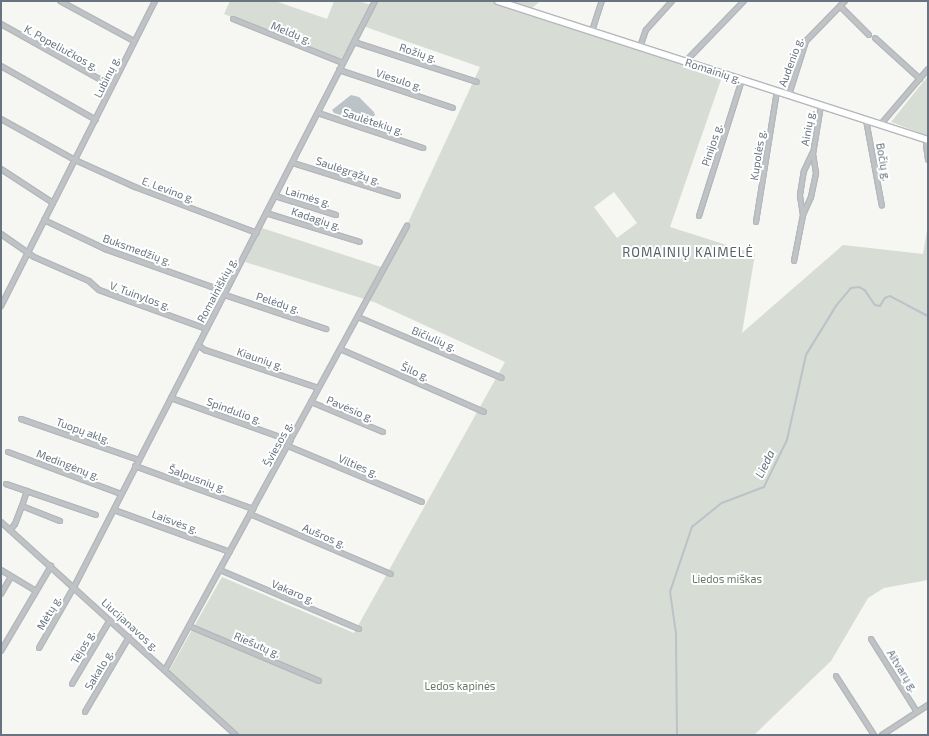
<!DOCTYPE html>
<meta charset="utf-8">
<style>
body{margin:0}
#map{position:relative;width:929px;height:736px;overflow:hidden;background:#f6f6f3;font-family:"Exo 2",sans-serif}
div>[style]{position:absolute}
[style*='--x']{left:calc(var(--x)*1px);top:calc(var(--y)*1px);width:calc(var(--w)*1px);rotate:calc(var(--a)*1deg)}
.green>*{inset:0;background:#d7dcd4}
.water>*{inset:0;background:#bbc3c8}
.stream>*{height:1.5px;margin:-0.75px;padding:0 0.75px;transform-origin:0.75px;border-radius:0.75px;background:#bbc3c8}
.roads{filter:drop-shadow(1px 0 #b4b8bc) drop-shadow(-1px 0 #b4b8bc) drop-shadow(0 1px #b4b8bc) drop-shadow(0 -1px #b4b8bc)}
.street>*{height:4px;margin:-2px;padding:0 2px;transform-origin:2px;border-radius:2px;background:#bfc3c6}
.secondary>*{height:5.5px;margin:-2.75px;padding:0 2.75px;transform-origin:2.75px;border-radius:2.75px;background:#fff}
span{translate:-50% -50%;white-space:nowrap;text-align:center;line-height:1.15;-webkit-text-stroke:4px #fff;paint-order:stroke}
.street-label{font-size:11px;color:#687580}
.park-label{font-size:11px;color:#6a7866}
.water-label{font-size:12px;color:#64767d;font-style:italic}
.quarter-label{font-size:13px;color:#555f66;letter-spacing:1px}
.frame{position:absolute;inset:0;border:2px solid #687580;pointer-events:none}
</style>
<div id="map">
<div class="green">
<div style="clip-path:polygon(evenodd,230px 1px,275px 1px,327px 19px,334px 1px,357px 1px,376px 6px,378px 1px,540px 1px,530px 10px,723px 74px,670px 227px,755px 254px,742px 333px,843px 245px,923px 254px,928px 225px,928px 580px,884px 588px,868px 598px,831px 661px,754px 735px,234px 735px,166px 676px,222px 577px,354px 633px,505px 362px,374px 302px,245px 262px,262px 228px,381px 267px,407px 225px,480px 67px,360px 25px,340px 61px,224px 14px,230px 1px,614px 192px,637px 223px,617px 238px,594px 207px,614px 192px)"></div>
<div style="clip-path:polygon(928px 76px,928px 136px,891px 122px)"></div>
</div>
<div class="water">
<div style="clip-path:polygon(351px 95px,359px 97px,374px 112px,375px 115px,373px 117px,372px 123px,370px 124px,334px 113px,332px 110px)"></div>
</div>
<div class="stream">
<div style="--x:677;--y:735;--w:101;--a:-90.6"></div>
<div style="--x:676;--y:634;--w:42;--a:-98.1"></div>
<div style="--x:670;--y:592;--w:69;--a:-71.3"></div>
<div style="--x:692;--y:527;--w:38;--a:-39"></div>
<div style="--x:722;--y:503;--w:45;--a:-20.9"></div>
<div style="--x:764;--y:487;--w:52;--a:-63.9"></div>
<div style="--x:787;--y:440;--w:87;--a:-77.4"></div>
<div style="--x:806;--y:355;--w:57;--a:-58.5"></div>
<div style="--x:836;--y:306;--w:23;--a:-50"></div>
<div style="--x:851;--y:288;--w:8;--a:-7"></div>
<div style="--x:859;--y:287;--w:7;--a:27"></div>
<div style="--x:865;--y:290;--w:18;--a:56"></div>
<div style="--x:875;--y:305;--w:5;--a:11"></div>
<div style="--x:880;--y:306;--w:9;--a:-58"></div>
<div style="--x:885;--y:298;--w:5;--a:-22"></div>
<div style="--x:890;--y:296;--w:43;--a:27.8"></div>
</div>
<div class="roads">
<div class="street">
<div style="--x:60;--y:1;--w:84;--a:28.4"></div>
<div style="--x:840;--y:6;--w:41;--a:45"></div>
<div style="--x:233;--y:19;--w:118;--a:21.8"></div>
<div style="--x:1;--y:24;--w:127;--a:29.2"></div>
<div style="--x:592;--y:31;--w:32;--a:-72"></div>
<div style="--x:875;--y:38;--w:61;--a:42.3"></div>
<div style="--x:354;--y:42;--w:129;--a:18"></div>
<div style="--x:640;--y:47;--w:18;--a:-71"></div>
<div style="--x:646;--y:30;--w:39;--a:-48"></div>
<div style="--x:685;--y:62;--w:85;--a:-46"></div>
<div style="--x:1;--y:66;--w:109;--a:29.6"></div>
<div style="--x:339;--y:70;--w:120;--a:18.4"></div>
<div style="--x:789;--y:95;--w:57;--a:-72.5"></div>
<div style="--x:806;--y:41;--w:56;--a:-45.7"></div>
<div style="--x:318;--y:113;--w:111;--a:18.4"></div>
<div style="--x:1;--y:119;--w:85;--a:29"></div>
<div style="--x:75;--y:160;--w:66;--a:24.2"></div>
<div style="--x:135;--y:187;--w:130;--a:20.7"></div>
<div style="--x:866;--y:120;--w:87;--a:79.5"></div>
<div style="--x:881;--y:124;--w:72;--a:-49.5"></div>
<div style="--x:927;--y:139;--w:6;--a:99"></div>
<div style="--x:926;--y:145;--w:15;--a:82"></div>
<div style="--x:293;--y:163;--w:110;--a:17.4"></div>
<div style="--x:1;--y:169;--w:62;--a:33.2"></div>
<div style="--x:275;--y:196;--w:64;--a:17.3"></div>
<div style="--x:266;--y:213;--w:98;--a:17.1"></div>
<div style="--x:803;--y:215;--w:20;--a:-99"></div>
<div style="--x:800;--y:195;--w:24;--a:-81"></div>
<div style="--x:804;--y:171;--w:19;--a:-65"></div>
<div style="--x:699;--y:216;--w:143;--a:-72.5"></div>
<div style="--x:44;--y:220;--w:68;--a:25.4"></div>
<div style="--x:105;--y:249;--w:128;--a:19.6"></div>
<div style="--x:756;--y:222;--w:133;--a:-80.9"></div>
<div style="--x:1;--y:234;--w:40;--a:34.9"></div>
<div style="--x:34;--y:257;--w:60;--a:23.6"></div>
<div style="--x:89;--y:281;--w:13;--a:42"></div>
<div style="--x:99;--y:290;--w:114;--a:20"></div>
<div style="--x:794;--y:261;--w:47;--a:-78.9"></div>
<div style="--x:803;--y:215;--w:20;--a:-66"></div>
<div style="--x:811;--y:197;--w:25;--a:-78"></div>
<div style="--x:816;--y:173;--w:19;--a:-99"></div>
<div style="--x:813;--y:154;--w:50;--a:-80.7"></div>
<div style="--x:225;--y:295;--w:107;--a:18.6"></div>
<div style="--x:1;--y:306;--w:342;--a:-63.2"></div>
<div style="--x:358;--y:317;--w:156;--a:23"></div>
<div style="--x:198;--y:345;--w:9;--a:36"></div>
<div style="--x:205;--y:350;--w:119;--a:18.6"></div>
<div style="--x:340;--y:349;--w:157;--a:23.6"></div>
<div style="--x:171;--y:398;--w:127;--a:19.7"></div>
<div style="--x:311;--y:402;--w:78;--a:22.6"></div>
<div style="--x:21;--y:419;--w:125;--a:19.2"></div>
<div style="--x:288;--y:446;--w:145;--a:22.7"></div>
<div style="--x:8;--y:452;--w:121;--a:20.4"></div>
<div style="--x:135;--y:466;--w:126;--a:20"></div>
<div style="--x:6;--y:484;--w:95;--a:19"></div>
<div style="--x:22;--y:506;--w:16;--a:-72"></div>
<div style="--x:114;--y:510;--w:123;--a:19.9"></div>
<div style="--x:250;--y:514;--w:153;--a:23.1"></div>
<div style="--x:1;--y:522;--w:317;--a:42.2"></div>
<div style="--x:10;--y:530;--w:8;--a:-50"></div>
<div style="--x:15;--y:524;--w:19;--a:-69"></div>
<div style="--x:22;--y:506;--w:41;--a:21.5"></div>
<div style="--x:1;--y:570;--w:41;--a:31"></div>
<div style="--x:220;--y:570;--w:151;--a:23"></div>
<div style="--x:1;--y:594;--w:20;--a:-60"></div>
<div style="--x:189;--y:626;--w:141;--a:22.9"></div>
<div style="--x:871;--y:639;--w:86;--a:57.8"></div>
<div style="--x:39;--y:648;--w:70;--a:-60.2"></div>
<div style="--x:74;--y:587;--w:659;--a:-62.81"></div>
<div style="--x:1;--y:651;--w:99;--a:-59.5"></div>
<div style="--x:165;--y:670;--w:506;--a:-61.41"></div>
<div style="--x:836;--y:676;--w:70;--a:57.2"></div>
<div style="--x:72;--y:684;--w:74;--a:-59.3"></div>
<div style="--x:85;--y:712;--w:87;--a:-59.6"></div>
<div style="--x:882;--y:735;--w:55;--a:-33.1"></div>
</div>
<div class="secondary">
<div style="--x:498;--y:1;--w:452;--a:17.9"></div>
</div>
</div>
<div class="street-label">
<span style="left:291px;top:33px;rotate:22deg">Meldų g.</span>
<span style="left:61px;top:48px;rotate:29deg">K. Popeliučkos g.</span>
<span style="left:418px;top:53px;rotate:18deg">Rožių g.</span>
<span style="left:791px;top:62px;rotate:-70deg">Audenio g.</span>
<span style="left:713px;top:71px;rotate:18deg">Romainių g.</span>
<span style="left:107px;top:77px;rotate:-64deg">Lubinų g.</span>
<span style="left:399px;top:80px;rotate:18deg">Viesulo g.</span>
<span style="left:373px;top:122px;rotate:18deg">Saulėtekių g.</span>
<span style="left:808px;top:128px;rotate:-80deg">Ainių g.</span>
<span style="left:712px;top:145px;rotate:-72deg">Pinijos g.</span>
<span style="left:758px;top:155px;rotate:-81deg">Kupolės g.</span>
<span style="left:883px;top:162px;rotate:80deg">Bočių g.</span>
<span style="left:348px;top:171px;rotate:18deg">Saulėgrąžų g.</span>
<span style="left:168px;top:190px;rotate:20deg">E. Levino g.</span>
<span style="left:308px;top:197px;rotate:17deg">Laimės g.</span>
<span style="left:316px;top:219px;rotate:18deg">Kadagių g.</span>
<span style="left:137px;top:250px;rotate:20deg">Buksmedžių g.</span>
<span style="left:217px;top:290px;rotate:-62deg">Romainiškių g.</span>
<span style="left:140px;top:296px;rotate:20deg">V. Tuinylos g.</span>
<span style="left:278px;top:303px;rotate:18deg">Pelėdų g.</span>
<span style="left:434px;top:339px;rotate:23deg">Bičiulių g.</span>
<span style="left:260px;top:359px;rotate:19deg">Kiaunių g.</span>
<span style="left:415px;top:372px;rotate:23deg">Šilo g.</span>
<span style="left:350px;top:409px;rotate:23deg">Pavėsio g.</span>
<span style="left:234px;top:411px;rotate:20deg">Spindulio g.</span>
<span style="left:83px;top:431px;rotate:20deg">Tuopų aklg.</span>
<span style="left:278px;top:444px;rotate:-62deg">Šviesos g.</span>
<span style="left:68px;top:465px;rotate:21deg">Medingėnų g.</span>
<span style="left:358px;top:466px;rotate:23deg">Vilties g.</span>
<span style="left:197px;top:479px;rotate:20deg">Šalpusnių g.</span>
<span style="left:175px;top:522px;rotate:20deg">Laisvės g.</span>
<span style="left:324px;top:536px;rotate:23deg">Aušros g.</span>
<span style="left:293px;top:592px;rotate:23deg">Vakaro g.</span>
<span style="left:49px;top:613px;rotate:-60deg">Mėtų g.</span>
<span style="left:130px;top:625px;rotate:42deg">Liucijanavos g.</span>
<span style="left:257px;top:645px;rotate:23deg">Riešutų g.</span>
<span style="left:83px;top:647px;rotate:-60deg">Tėjos g.</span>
<span style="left:99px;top:670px;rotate:-59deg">Sakalo g.</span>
<span style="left:902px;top:671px;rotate:58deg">Aitvarų g.</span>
</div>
<div class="park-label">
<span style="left:727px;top:579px">Liedos miškas</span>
<span style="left:460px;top:686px">Ledos kapinės</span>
</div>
<div class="water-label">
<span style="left:765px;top:464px;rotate:-64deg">Lieda</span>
</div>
<div class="quarter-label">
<span style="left:688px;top:252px">ROMAINIŲ KAIMELĖ</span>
</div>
<div class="frame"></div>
</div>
